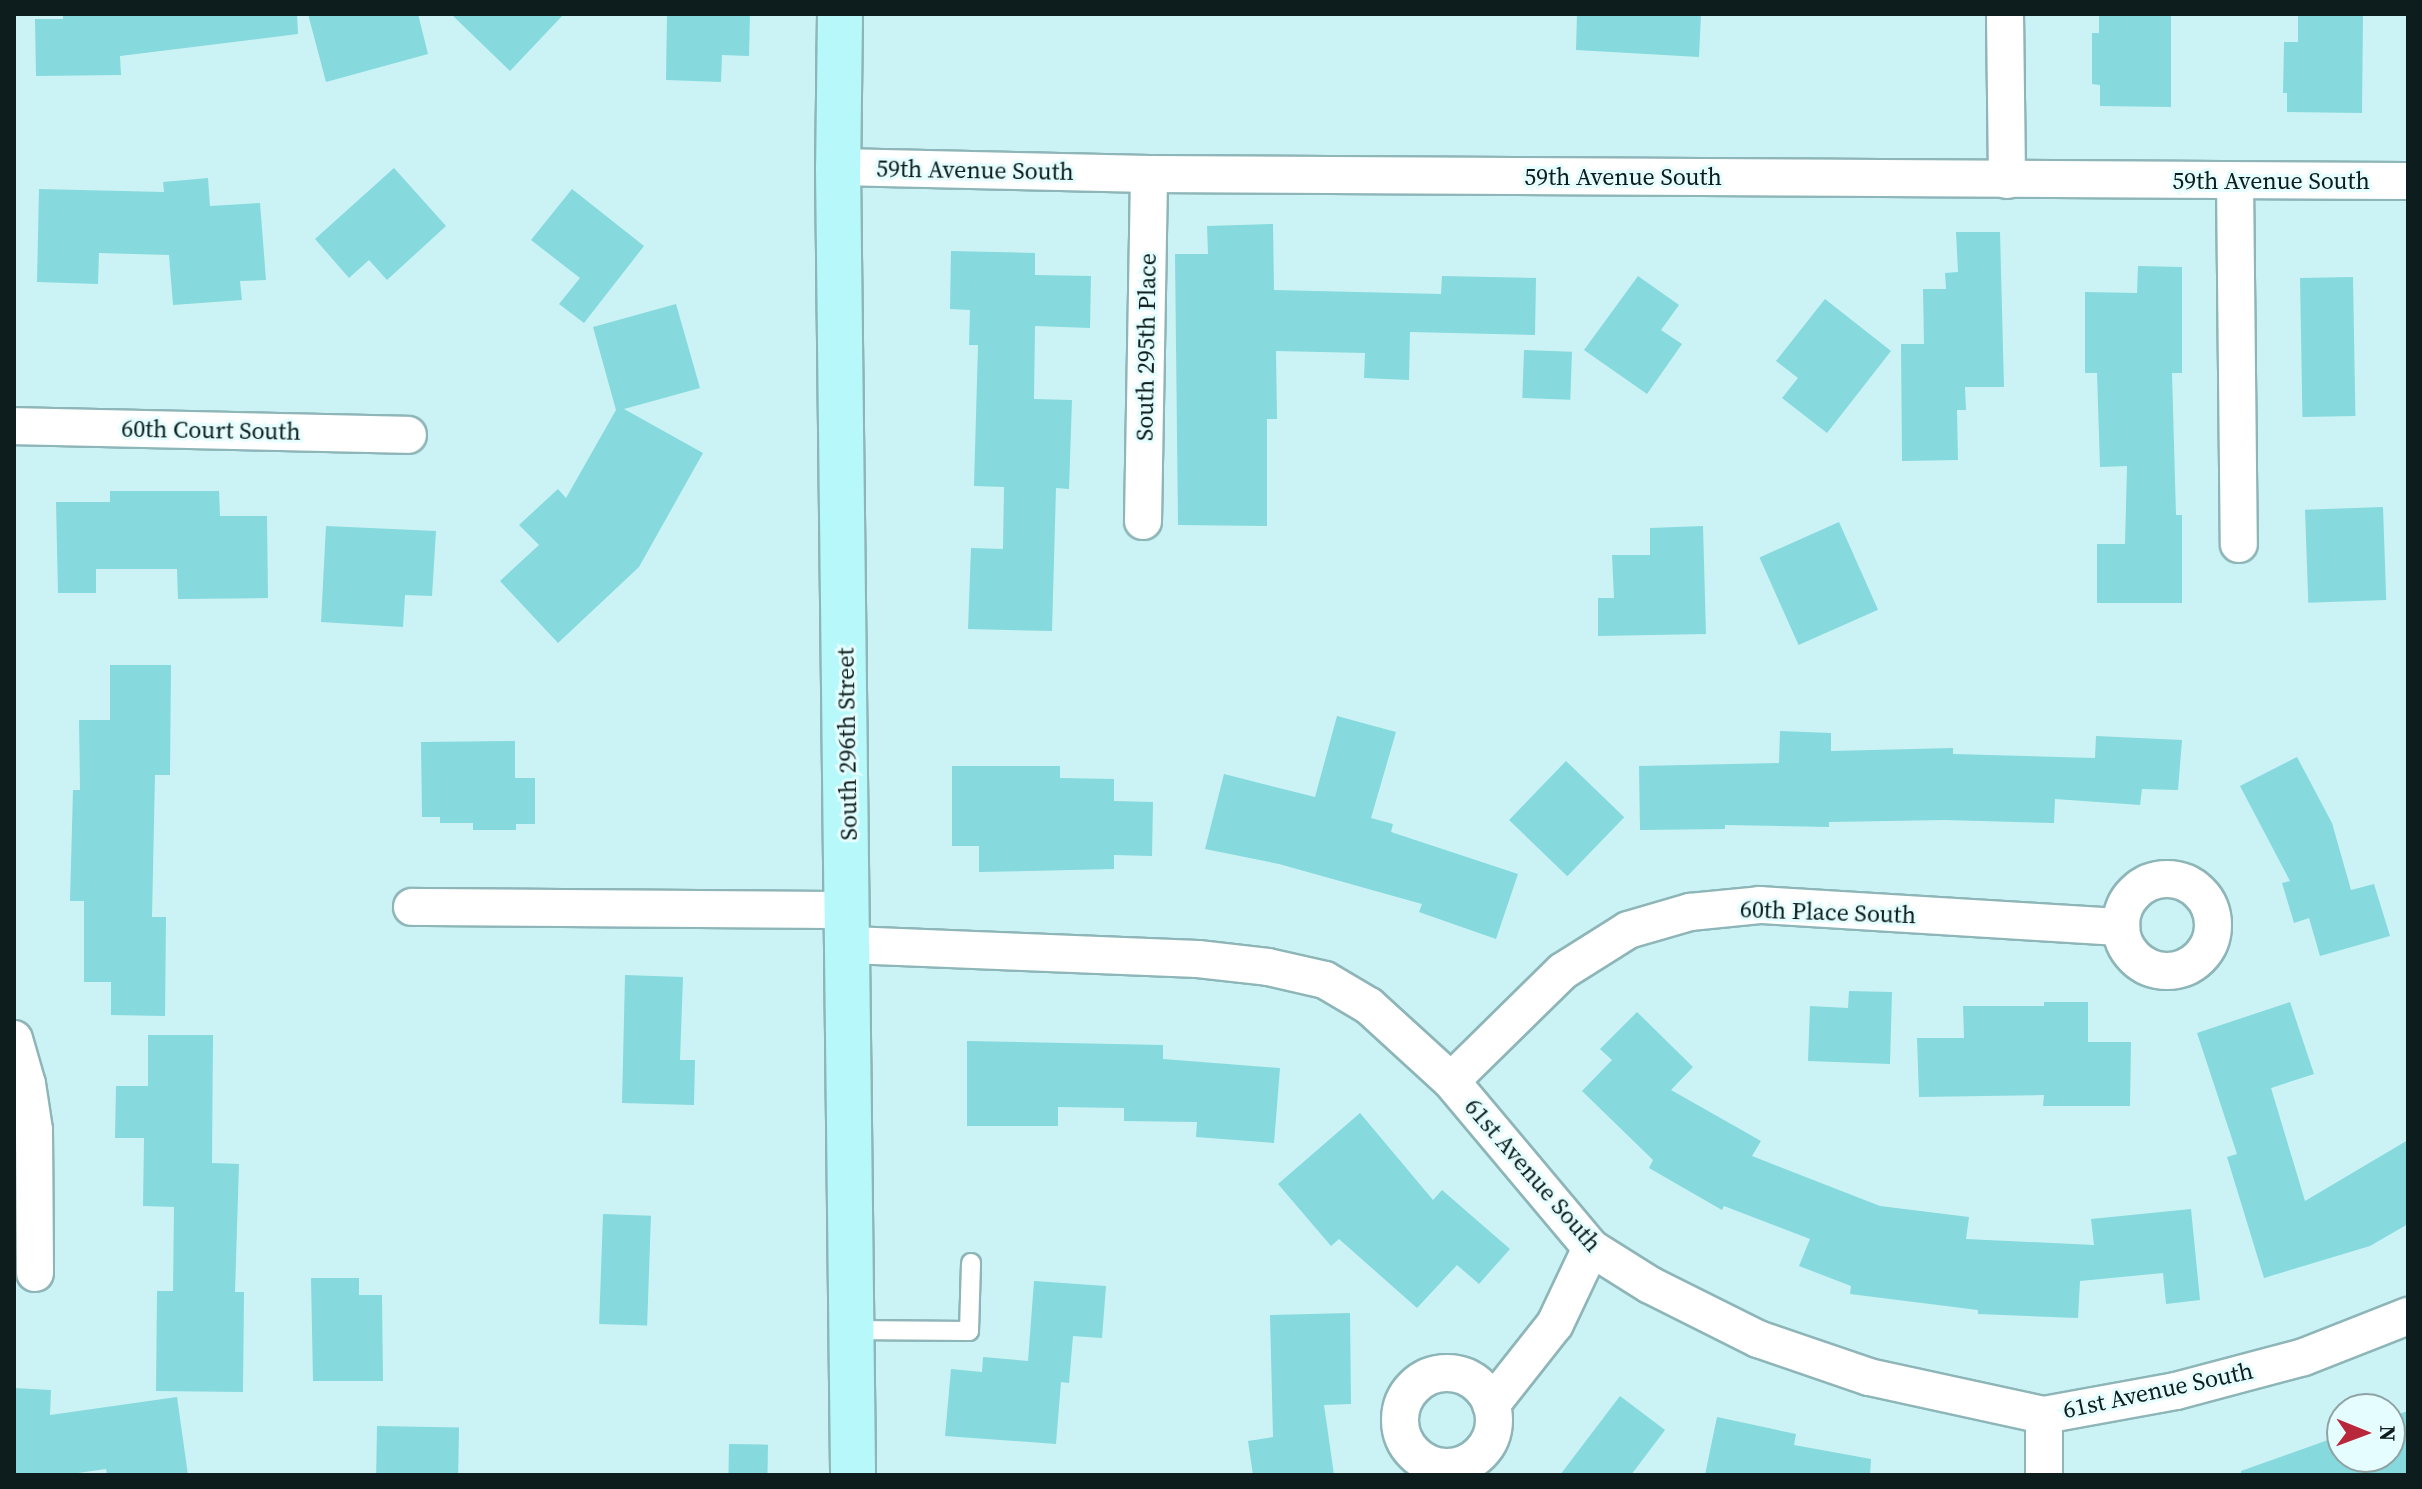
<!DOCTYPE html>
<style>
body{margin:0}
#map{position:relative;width:2422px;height:1489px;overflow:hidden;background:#cbf3f5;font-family:"Source Serif 4",serif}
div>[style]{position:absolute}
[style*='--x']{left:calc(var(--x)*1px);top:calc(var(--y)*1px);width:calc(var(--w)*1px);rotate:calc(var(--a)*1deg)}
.building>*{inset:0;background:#86d9dd;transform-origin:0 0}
.roads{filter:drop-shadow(2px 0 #8eb5b7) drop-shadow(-2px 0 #8eb5b7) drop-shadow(0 2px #8eb5b7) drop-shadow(0 -2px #8eb5b7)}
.lane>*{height:18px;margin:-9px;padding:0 9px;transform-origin:9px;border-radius:9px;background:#fff}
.street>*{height:36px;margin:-18px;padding:0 18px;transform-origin:18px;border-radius:18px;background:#fff}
.street>.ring{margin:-18px;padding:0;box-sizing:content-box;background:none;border:36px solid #fff;border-radius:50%}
.secondary>*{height:44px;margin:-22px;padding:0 22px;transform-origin:22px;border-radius:22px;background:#b7f9fb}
span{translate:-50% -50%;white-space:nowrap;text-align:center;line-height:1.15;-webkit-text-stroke:6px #e5fdfe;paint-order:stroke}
.street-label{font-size:24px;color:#0d1d1d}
.frame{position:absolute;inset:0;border:16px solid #0d1d1d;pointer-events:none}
.north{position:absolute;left:2326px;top:1393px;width:80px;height:80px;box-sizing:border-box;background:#e5fdfe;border:2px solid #8fa3a4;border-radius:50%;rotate:91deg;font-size:22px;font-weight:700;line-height:32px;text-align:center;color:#0d1d1d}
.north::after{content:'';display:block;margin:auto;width:28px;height:36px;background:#b8273a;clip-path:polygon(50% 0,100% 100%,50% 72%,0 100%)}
</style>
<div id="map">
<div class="building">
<div style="clip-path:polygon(63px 14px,297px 14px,298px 34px,120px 56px,121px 75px,36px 76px,35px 19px,63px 19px)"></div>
<div style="clip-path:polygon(308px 14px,418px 14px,428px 54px,326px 82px)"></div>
<div style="clip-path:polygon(451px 14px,564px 14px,510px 71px)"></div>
<div style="clip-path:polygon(667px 14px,750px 14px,749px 56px,722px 55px,721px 82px,666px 80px)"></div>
<div style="clip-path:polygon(1577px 14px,1701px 14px,1699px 57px,1576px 50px)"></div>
<div style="clip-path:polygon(2099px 14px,2171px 14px,2171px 107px,2100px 106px,2100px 85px,2092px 84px,2092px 33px,2099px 33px)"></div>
<div style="clip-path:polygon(2298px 14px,2363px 14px,2362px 113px,2287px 112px,2287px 93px,2283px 93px,2284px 42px,2298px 42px)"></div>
<div style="clip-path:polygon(394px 168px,446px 226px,387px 280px,369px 260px,349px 278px,315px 239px)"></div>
<div style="clip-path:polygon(208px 178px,210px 206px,260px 203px,266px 280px,240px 281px,242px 300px,173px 305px,169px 255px,99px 253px,98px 284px,37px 282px,39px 189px,164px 192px,163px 182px)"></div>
<div style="clip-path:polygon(572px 189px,644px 246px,584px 323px,559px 304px,580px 278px,531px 240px)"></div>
<div style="clip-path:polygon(1273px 224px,1274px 290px,1441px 294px,1442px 276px,1536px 278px,1535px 335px,1410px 332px,1409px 380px,1364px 378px,1365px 353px,1276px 351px,1277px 419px,1267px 419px,1267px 526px,1178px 525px,1175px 254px,1208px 254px,1207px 226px)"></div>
<div style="clip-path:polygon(1956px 232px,2000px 232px,2004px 387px,1965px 387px,1966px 410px,1957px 410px,1958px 460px,1902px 461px,1901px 344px,1924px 344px,1923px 289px,1946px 289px,1945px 273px,1958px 272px)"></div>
<div style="clip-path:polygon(951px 251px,1035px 253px,1035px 275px,1091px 276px,1090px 328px,1035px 326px,1034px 399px,1072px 400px,1069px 489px,1056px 488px,1052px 631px,968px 629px,971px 548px,1003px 549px,1004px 487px,974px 486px,978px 345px,969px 345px,970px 310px,950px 309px)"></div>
<div style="clip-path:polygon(2138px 266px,2182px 267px,2182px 373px,2172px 373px,2176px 515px,2182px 515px,2182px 603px,2097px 603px,2097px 544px,2125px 544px,2127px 466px,2100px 467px,2097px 373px,2085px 373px,2085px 292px,2137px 293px)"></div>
<div style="clip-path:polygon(1638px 276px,1679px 305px,1661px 330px,1682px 344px,1647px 394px,1584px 350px)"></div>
<div style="left:2353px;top:277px;width:139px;height:53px;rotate:89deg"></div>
<div style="clip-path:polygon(1825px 299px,1891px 351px,1827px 433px,1782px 398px,1798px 378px,1776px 361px)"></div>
<div style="clip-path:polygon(676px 304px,700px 388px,624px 409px,703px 453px,639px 567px,558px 643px,500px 581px,539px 545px,519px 525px,558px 489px,566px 498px,616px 410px,593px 327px)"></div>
<div style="left:1524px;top:350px;width:48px;height:48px;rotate:2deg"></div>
<div style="clip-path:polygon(110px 491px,219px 491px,220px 516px,267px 516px,268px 598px,178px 599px,177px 569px,96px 569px,96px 593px,58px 593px,56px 502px,110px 502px)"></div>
<div style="left:2383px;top:507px;width:93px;height:78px;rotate:88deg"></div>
<div style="left:1839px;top:522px;width:96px;height:87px;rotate:66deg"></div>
<div style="clip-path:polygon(326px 526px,436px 531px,432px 596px,405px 595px,403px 627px,321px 622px)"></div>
<div style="clip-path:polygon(1703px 526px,1706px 634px,1598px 636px,1598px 598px,1614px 598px,1612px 555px,1650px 555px,1650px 528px)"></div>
<div style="clip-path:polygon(110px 665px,171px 665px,170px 775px,155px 775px,152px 917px,166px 917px,165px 1016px,111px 1015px,111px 982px,84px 982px,84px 901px,70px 901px,73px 790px,80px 790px,79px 720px,110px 720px)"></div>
<div style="clip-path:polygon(1337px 716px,1396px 732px,1371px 818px,1393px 824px,1391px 832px,1518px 874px,1496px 939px,1419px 912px,1422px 904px,1279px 864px,1205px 849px,1224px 774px,1315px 797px)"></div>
<div style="clip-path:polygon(1780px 731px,1831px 733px,1831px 751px,1953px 748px,1953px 754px,2095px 758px,2096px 736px,2182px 740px,2178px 790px,2142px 789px,2140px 805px,2055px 799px,2054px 823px,1945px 820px,1829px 822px,1829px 827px,1725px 825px,1725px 829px,1640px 830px,1639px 766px,1779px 763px)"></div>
<div style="clip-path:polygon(515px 741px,515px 778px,535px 778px,535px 824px,516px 824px,516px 830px,473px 830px,473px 823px,440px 823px,440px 817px,422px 817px,421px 742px)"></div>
<div style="clip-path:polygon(2297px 757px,2332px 823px,2351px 890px,2374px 884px,2390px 936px,2320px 956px,2309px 918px,2294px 923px,2282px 883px,2290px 881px,2240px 786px)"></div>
<div style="left:1566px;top:761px;width:81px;height:82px;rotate:44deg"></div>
<div style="clip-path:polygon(952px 766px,1060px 766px,1060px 778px,1114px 779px,1114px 801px,1153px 802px,1152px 856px,1114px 855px,1114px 869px,979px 872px,979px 846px,952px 846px)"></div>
<div style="clip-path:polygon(625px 975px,683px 977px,680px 1060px,695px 1060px,694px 1105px,622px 1103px)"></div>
<div style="clip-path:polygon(1849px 991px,1892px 992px,1890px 1064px,1808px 1061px,1810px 1006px,1848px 1008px)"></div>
<div style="clip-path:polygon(2044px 1002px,2088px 1002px,2088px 1042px,2131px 1042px,2130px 1106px,2043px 1106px,2044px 1095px,1919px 1097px,1917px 1038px,1964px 1038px,1963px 1006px,2044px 1006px)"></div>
<div style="clip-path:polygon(2290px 1002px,2314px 1074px,2271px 1088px,2305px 1201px,2408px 1140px,2408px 1224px,2370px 1246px,2264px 1278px,2227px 1157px,2237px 1154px,2197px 1033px)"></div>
<div style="clip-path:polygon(1637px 1012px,1693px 1067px,1671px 1090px,1761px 1141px,1752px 1156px,1880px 1206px,1969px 1217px,1966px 1239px,2094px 1245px,2091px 1219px,2191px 1209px,2200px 1300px,2166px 1304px,2163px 1273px,2080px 1281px,2078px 1318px,1978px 1314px,1978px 1310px,1850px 1294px,1851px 1286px,1799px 1266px,1810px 1239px,1724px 1206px,1722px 1210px,1649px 1168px,1653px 1160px,1582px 1091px,1612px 1060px,1600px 1049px)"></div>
<div style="clip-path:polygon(148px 1035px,213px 1035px,212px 1163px,239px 1164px,235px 1292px,244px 1292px,243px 1392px,156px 1391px,157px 1291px,173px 1291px,174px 1207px,143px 1206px,144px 1138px,115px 1138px,116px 1086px,148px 1086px)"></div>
<div style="clip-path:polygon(967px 1041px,1163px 1045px,1163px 1059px,1280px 1068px,1274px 1143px,1196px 1137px,1197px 1122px,1124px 1121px,1124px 1108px,1058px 1107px,1058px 1126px,967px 1126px)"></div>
<div style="clip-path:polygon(1360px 1113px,1433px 1200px,1442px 1190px,1510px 1249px,1479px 1284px,1457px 1265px,1417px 1308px,1339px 1239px,1331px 1246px,1278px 1184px)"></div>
<div style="left:603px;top:1214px;width:48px;height:110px;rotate:2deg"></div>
<div style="clip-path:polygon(311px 1278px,359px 1278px,359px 1295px,382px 1295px,383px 1381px,313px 1381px)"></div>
<div style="clip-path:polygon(1034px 1281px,1106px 1286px,1102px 1338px,1073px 1336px,1069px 1383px,1061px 1382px,1056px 1444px,945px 1436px,951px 1369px,982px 1372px,983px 1357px,1028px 1361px)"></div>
<div style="clip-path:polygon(1350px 1313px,1351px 1404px,1324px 1405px,1334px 1475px,1253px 1475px,1248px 1441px,1273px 1437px,1270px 1315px)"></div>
<div style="clip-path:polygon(14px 1388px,51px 1390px,50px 1415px,177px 1397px,188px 1475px,107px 1475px,106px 1469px,64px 1475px,14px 1475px)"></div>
<div style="clip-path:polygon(1620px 1396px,1665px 1430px,1631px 1475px,1560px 1475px)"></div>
<div style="clip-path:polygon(2408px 1411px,2408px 1475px,2241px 1475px,2241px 1471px,2342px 1435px,2342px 1457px,2390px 1457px,2390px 1417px)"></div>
<div style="clip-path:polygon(1717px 1417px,1796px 1434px,1794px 1445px,1871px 1459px,1870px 1475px,1705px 1475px)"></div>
<div style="left:377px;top:1426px;width:82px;height:49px;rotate:1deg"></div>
<div style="left:729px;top:1444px;width:39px;height:31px;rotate:1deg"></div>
</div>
<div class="roads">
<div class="lane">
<div style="--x:852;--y:1330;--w:117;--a:0.5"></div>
<div style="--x:969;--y:1331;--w:68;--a:-88.3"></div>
</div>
<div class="street">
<div style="--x:2005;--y:14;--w:166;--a:89.3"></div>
<div style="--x:838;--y:167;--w:311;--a:1.3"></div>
<div style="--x:1149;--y:174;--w:1259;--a:0.32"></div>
<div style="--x:2235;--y:181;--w:363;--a:89.4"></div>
<div style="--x:14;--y:426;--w:394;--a:1.3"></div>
<div style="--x:1143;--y:521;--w:347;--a:-89"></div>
<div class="ring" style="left:2121px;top:879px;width:56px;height:56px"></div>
<div style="--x:412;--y:907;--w:437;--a:0.4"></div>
<div style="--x:850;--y:945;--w:348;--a:2.3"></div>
<div style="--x:1198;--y:959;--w:70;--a:6.5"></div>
<div style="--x:1268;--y:967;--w:58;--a:12.8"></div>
<div style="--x:1325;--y:980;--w:51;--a:30.6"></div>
<div style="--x:1369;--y:1006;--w:111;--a:42.4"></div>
<div style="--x:1451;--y:1081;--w:218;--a:50"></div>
<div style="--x:1591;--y:1248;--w:70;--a:32.1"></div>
<div style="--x:1650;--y:1285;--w:121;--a:26.6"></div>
<div style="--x:1758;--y:1339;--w:117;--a:18.9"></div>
<div style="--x:1869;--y:1377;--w:179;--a:12.3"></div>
<div style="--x:2044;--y:1415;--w:134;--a:-10.3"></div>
<div style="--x:2176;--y:1391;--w:132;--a:-14.9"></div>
<div style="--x:2304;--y:1357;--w:112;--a:-21.5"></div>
<div style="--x:14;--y:1039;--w:47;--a:73.9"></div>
<div style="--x:27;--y:1084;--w:47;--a:81.3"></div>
<div style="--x:34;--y:1130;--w:143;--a:89.6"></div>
<div style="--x:1451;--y:1081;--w:157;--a:-44.5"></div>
<div style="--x:1563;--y:971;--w:77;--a:-32.2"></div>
<div style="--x:1628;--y:930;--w:65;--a:-16.2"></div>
<div style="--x:1690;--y:912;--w:70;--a:-5.7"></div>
<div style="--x:1760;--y:905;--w:362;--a:3.5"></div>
<div class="ring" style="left:1400px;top:1373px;width:58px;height:58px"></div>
<div style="--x:1491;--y:1405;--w:103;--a:-51.7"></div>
<div style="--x:1555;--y:1324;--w:84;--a:-64.7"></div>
<div style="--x:2044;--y:1475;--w:60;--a:-90"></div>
</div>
<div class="secondary">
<div style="--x:840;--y:14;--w:153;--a:90.7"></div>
<div style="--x:838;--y:167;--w:1308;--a:89.34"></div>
</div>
</div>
<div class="street-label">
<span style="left:975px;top:170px;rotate:1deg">59th Avenue South</span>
<span style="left:1623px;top:177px">59th Avenue South</span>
<span style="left:2271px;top:181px">59th Avenue South</span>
<span style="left:1146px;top:347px;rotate:-89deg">South 295th Place</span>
<span style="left:211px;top:430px;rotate:1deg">60th Court South</span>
<span style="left:847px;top:744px;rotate:-91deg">South 296th Street</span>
<span style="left:1828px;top:912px;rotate:2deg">60th Place South</span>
<span style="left:1533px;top:1175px;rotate:49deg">61st Avenue South</span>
<span style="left:2158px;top:1390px;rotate:-12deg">61st Avenue South</span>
</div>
<div class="frame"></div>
<div class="north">N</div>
</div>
